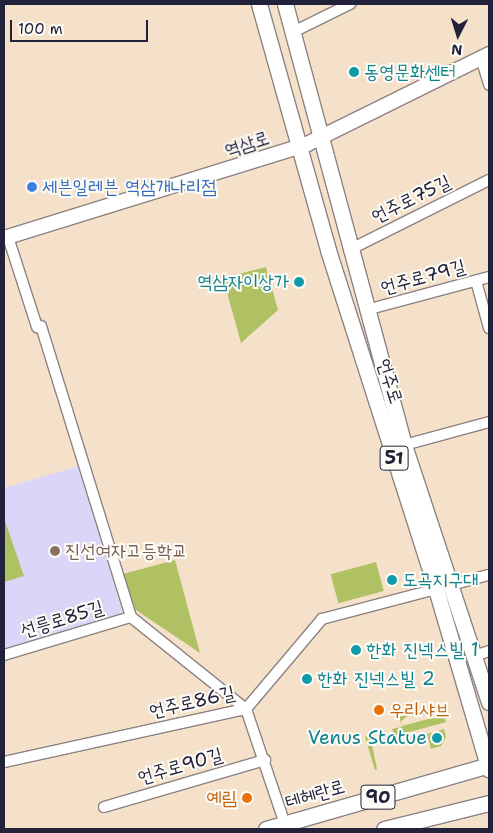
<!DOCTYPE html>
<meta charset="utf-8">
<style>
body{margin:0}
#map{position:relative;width:493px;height:833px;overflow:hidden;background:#f5e1c9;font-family:"Shantell Sans","Poor Story",sans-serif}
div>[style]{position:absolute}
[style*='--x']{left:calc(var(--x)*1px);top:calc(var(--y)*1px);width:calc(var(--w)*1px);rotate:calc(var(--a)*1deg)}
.built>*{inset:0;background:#dbd6f7}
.green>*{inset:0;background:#b0c164;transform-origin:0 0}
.roads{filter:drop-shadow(1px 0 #8c8282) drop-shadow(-1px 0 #8c8282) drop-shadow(0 1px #8c8282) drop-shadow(0 -1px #8c8282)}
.street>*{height:10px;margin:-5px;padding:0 5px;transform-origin:5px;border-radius:5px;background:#fff}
.secondary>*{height:14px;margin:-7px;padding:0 7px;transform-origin:7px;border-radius:7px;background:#fff}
.primary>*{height:15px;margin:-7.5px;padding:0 7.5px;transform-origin:7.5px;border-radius:7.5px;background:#fff}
.dots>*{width:14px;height:14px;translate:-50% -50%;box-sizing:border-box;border:2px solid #fdfcf7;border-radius:50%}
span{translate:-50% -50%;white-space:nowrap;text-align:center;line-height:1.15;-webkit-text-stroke:4px #fdfcf7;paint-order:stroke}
.shield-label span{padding:1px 4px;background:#fdfcf7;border:1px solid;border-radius:4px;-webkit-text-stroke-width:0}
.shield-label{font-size:18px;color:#22223b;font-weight:700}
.culture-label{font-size:19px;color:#0d838f}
.left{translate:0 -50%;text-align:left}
.right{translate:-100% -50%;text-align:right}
.street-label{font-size:19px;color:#22223b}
.shop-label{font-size:19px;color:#366cbe}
.education-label{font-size:19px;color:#785e54}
.food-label{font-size:19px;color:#c56008}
.frame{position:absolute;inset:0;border:5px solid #22223b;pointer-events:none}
.north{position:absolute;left:433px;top:10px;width:50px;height:50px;-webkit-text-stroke:4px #fdfcf7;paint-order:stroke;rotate:185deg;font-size:14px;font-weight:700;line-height:20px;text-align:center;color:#22223b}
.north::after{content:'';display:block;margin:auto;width:18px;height:22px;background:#22223b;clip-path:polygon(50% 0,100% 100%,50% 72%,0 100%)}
.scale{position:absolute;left:10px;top:20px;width:138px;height:22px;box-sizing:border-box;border:2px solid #22223b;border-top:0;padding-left:6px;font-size:15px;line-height:18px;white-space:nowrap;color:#22223b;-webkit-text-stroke:4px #fdfcf7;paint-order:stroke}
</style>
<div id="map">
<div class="built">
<div style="clip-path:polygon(82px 465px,123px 615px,4px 649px,4px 488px)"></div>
</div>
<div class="green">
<div style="clip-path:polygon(266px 267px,278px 310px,241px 343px,223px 278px)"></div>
<div style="clip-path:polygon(4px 518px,24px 576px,4px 582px)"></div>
<div style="clip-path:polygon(175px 560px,200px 653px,133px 608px,123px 574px)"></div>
<div style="left:376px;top:562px;width:30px;height:47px;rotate:75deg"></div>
<div style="clip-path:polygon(evenodd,441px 706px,446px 722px,395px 736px,392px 729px,402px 727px,399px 717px,441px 706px,442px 710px,443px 715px,402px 726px,401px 721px,409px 715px,415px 717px,442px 710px)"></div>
<div style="clip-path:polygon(444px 729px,446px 737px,441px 746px,431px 749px,427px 734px)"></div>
<div style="clip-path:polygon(370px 735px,377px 769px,375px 770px,365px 737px)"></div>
</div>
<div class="roads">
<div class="street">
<div style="--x:293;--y:32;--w:64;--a:-26.2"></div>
<div style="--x:481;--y:58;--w:28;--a:73"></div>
<div style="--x:8;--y:237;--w:95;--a:72.1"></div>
<div style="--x:349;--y:250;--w:157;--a:-26.6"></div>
<div style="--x:476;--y:281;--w:49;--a:74.5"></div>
<div style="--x:366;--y:310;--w:127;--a:-15"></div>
<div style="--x:41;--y:326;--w:305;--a:72.8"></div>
<div style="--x:404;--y:445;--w:88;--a:-15.1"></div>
<div style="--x:451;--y:585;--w:39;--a:-15"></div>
<div style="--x:131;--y:617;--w:147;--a:38.7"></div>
<div style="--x:246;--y:709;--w:121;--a:71.3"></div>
<div style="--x:4;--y:655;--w:133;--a:-16.7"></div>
<div style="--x:474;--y:656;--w:16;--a:-18"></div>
<div style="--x:4;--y:762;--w:248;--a:-12.4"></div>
<div style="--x:246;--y:709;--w:118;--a:-49.8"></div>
<div style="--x:322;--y:619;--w:118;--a:-14.7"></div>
<div style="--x:104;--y:807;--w:168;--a:-16.3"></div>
</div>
<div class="secondary">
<div style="--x:4;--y:238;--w:317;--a:-17.2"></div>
<div style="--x:307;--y:144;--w:203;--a:-26.3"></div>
</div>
<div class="primary">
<div style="--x:259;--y:4;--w:255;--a:74.3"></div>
<div style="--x:328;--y:250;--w:356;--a:72.3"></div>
<div style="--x:436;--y:589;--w:188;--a:73.6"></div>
<div style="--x:285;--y:4;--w:457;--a:74.9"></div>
<div style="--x:404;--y:445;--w:271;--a:71.7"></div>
<div style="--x:266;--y:829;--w:232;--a:-16"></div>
<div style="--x:384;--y:829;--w:108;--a:-13.9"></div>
</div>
</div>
<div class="dots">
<div style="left:354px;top:72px;background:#0f9aa8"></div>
<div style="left:32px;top:187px;background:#3f7fe0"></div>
<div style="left:299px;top:282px;background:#0f9aa8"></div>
<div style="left:55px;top:551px;background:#8d6e63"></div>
<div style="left:392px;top:580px;background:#0f9aa8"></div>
<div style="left:356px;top:650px;background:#0f9aa8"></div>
<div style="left:307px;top:679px;background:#0f9aa8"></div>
<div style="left:379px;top:710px;background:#e8710a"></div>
<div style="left:437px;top:738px;background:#0f9aa8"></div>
<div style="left:247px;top:798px;background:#e8710a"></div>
</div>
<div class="shield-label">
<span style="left:394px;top:458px">51</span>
<span style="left:378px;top:797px">90</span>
</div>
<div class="culture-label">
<span class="left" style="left:364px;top:72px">동영문화센터</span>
<span class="right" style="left:289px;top:282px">역삼자이상가</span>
<span class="left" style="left:402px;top:580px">도곡지구대</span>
<span class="left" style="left:366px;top:650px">한화 진넥스빌 1</span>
<span class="left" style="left:317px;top:679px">한화 진넥스빌 2</span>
<span class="right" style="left:427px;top:738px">Venus Statue</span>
</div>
<div class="street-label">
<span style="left:247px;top:144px;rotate:-18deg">역삼로</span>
<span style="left:411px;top:199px;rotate:-26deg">언주로75길</span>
<span style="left:423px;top:277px;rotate:-15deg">언주로79길</span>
<span style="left:390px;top:381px;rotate:72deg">언주로</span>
<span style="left:62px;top:619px;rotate:-17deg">선릉로85길</span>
<span style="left:192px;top:702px;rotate:-13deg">언주로86길</span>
<span style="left:180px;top:766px;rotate:-16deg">언주로90길</span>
<span style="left:315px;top:794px;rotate:-16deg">테헤란로</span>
</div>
<div class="shop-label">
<span class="left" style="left:42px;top:187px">세븐일레븐 역삼개나리점</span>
</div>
<div class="education-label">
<span class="left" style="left:65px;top:551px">진선여자고등학교</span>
</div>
<div class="food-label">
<span class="left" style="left:389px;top:710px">우리샤브</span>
<span class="right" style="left:237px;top:798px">예림</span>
</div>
<div class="frame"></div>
<div class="north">N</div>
<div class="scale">100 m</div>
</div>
